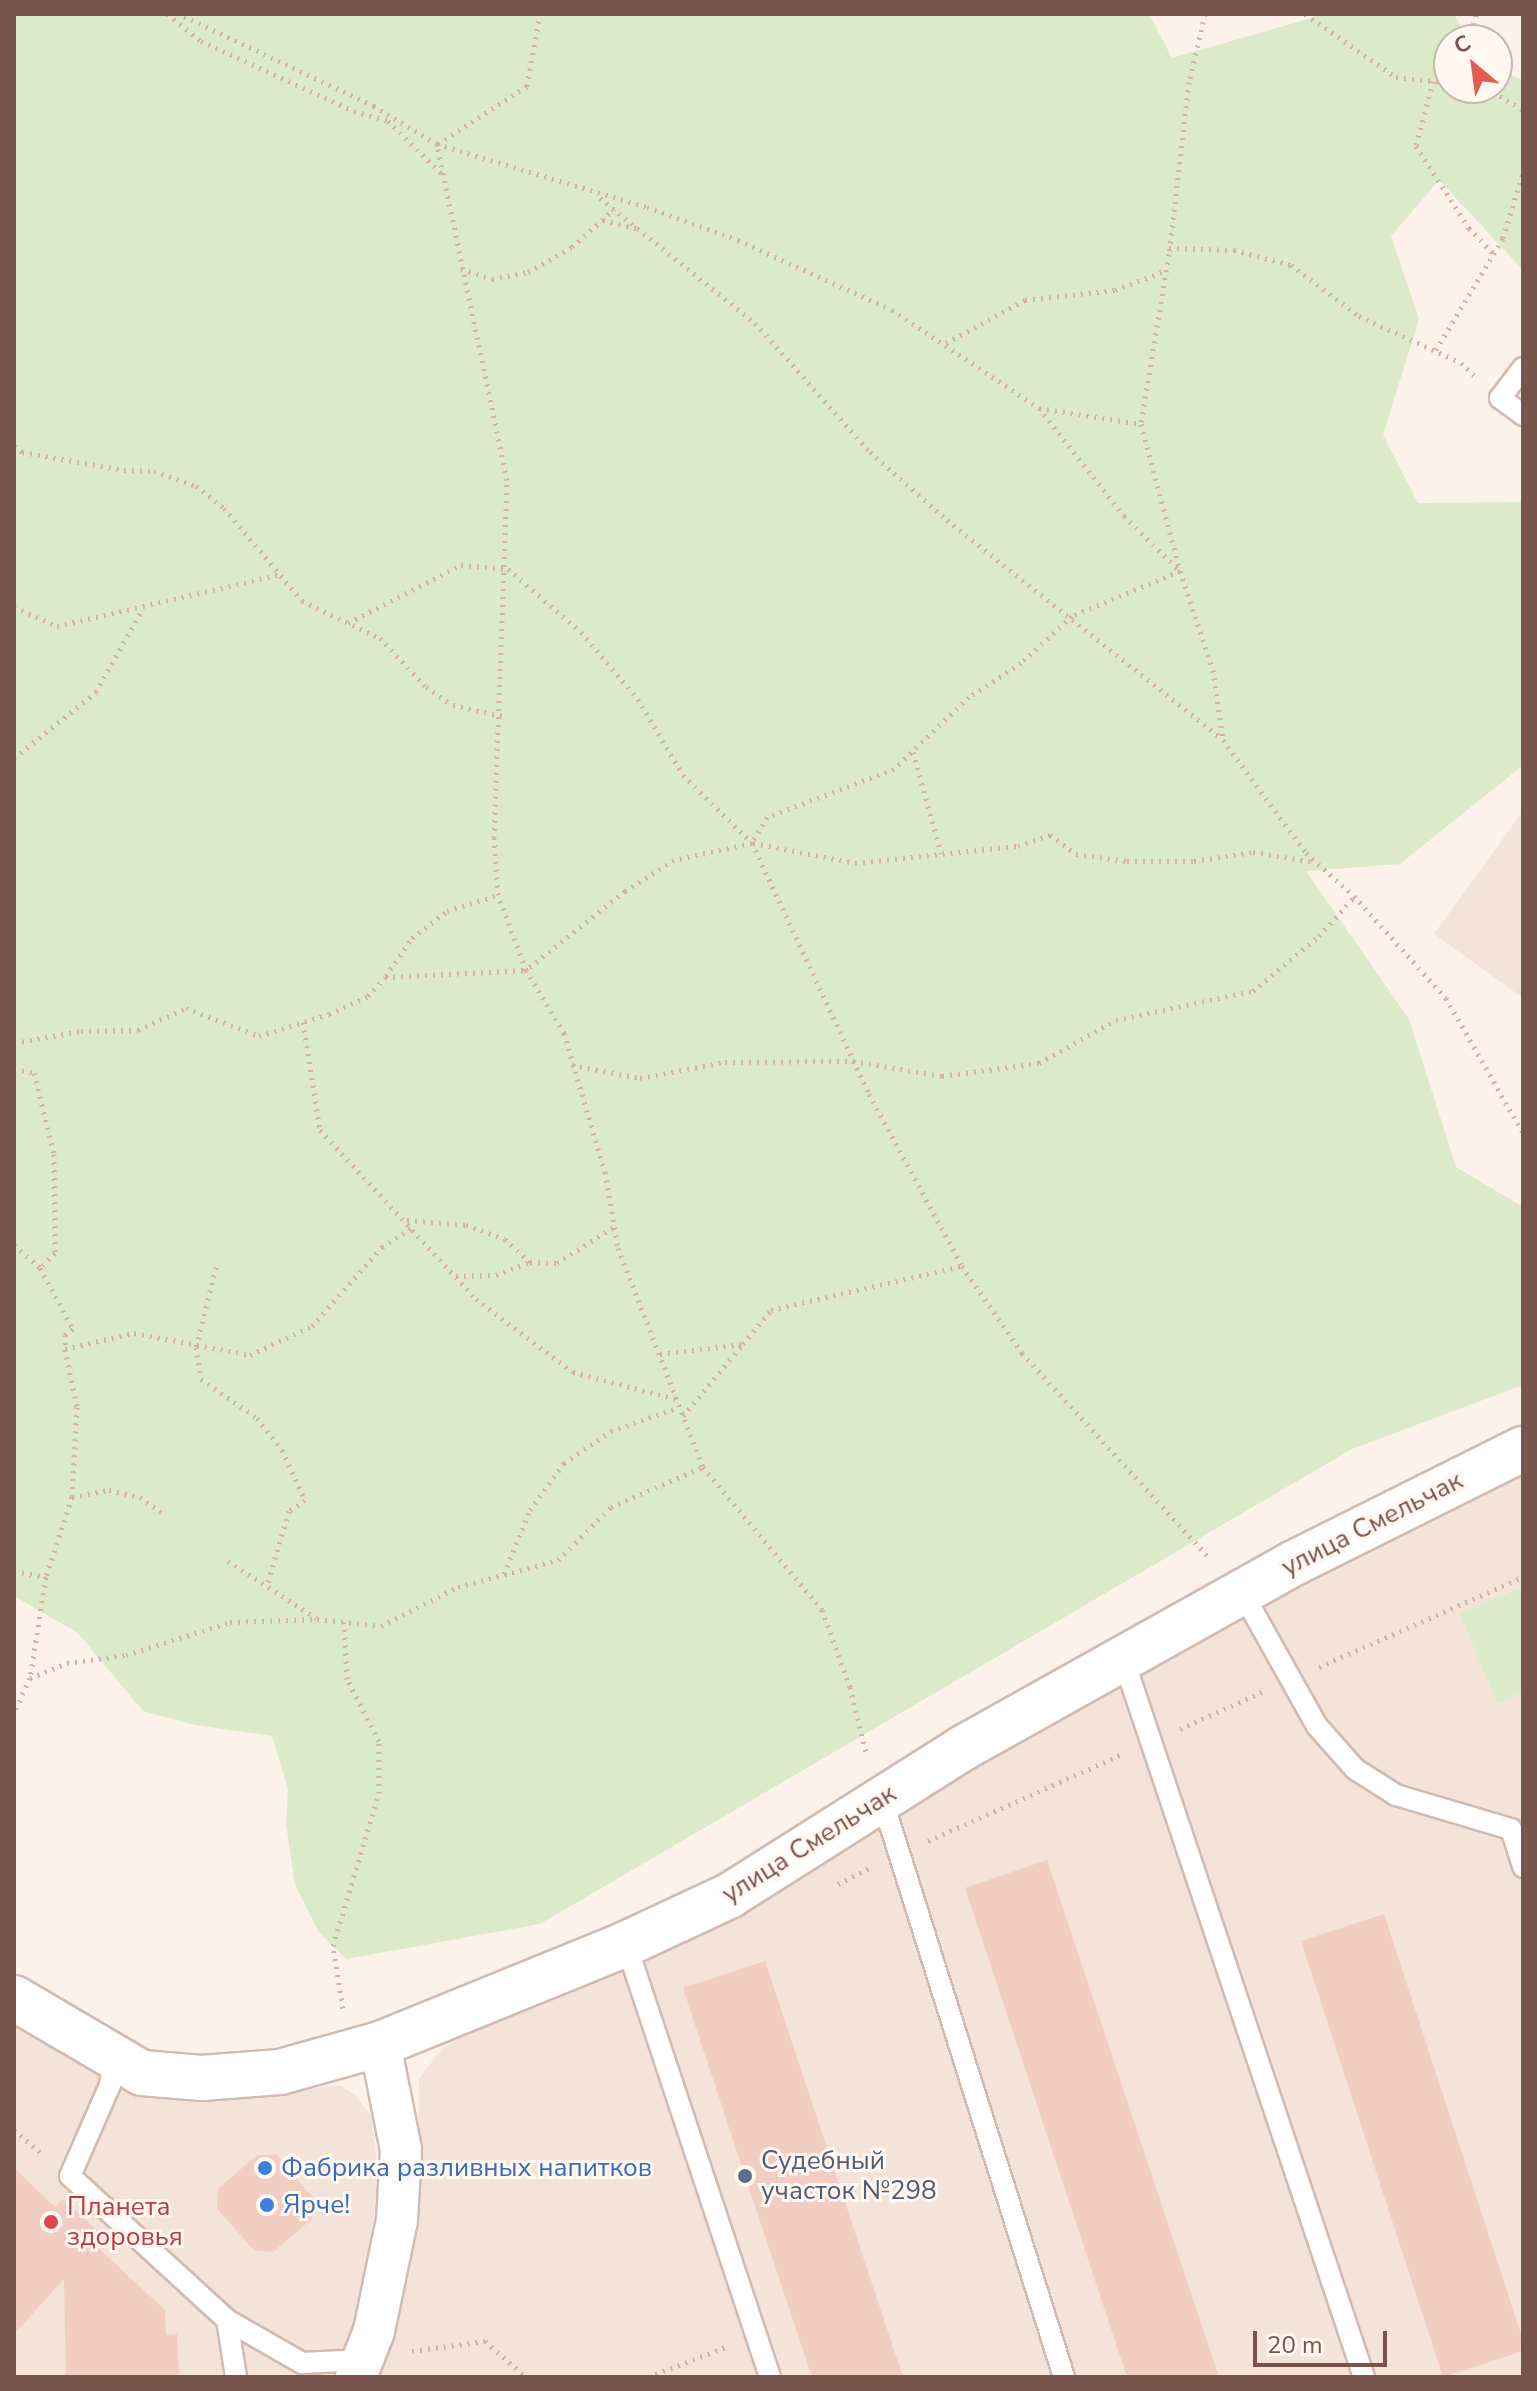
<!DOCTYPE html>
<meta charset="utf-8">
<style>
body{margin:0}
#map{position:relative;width:1537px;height:2391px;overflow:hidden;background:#fcf2ea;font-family:"Nunito Sans",sans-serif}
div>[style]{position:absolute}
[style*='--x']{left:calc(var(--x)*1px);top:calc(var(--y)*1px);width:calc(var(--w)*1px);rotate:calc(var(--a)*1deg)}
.residential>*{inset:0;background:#f4e3d8}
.green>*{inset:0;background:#dbeac8}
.building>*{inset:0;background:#f1cdc2}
.path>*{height:5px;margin-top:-2.5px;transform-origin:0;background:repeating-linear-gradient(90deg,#d7b0a4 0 2px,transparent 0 8px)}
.roads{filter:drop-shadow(2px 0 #d1bbb1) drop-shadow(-2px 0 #d1bbb1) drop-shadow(0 2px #d1bbb1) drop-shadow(0 -2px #d1bbb1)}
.lane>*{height:20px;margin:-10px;padding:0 10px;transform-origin:10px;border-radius:10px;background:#fff}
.street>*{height:40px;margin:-20px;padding:0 20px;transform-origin:20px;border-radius:20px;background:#fff}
.secondary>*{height:44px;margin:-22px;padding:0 22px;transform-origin:22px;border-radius:22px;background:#fff}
.dots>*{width:22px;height:22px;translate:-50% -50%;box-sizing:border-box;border:4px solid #fff7f0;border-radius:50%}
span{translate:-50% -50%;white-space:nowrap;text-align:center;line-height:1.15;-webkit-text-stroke:6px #fff7f0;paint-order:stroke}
.street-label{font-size:26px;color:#77554d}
.service-label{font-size:26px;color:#4e5e75}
.left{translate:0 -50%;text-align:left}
.shop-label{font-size:26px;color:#366cbe}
.health-label{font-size:26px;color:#be3a42}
.frame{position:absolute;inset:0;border:16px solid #77554d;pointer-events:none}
.north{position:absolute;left:1433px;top:24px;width:80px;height:80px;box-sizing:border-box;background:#fff7f0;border:2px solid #c9b6af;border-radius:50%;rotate:331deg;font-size:22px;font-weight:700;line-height:32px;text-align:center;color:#77554d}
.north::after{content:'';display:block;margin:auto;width:28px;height:36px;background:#e35c52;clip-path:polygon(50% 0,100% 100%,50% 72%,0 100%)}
.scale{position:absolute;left:1253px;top:2331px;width:134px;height:36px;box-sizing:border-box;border:4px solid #77554d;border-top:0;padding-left:10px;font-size:24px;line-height:28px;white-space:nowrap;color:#77554d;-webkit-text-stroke:6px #fff7f0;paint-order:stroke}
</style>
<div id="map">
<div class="residential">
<div style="clip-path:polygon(1523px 811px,1523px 998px,1434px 934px)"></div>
<div style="clip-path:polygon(1523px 1471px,1523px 2377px,377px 2377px,407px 2282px,417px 2223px,419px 2079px,442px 2048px,504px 2015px,661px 1952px,739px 1913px,973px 1766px,1304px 1581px)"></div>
<div style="clip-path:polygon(14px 2019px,104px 2079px,283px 2092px,339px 2085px,355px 2095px,371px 2116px,379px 2177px,364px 2284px,349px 2340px,329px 2377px,14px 2377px)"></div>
</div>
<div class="green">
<div style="clip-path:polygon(14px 14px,1149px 14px,1172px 58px,1326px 14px,1454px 14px,1469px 40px,1449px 40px,1449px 88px,1497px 88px,1497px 70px,1523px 80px,1523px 270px,1439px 180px,1391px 236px,1419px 319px,1383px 435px,1418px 503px,1523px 502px,1522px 766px,1400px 864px,1306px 871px,1409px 1019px,1456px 1167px,1523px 1207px,1523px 1385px,1352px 1449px,540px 1924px,346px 1959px,318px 1931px,295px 1885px,286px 1824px,288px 1789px,272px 1736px,195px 1725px,143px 1711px,78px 1633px,14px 1596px)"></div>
<div style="clip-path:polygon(1523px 1587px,1523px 1692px,1497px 1703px,1460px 1613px)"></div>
</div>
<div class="building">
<div style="clip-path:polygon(1047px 1860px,1219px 2377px,1127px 2377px,990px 1963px,965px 1888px)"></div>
<div style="clip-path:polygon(1384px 1914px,1523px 2340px,1523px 2351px,1443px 2377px,1301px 1941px)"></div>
<div style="clip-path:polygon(765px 1961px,903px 2377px,812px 2377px,737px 2152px,683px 1988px)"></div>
<div style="clip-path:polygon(276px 2154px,314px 2199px,312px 2219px,273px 2252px,254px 2250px,217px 2209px,218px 2189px,256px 2156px)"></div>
<div style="clip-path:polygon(14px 2168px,55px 2207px,63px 2199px,103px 2236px,95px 2245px,165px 2310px,166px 2335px,177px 2334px,179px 2377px,66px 2377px,64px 2279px,14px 2334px)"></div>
</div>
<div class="path">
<div style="--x:167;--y:14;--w:43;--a:38.5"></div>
<div style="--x:201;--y:41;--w:168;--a:24.6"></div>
<div style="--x:354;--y:111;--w:35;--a:16"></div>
<div style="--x:388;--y:121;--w:76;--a:44.5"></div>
<div style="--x:1205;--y:14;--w:70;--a:103.2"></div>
<div style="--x:1189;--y:82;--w:173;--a:96.6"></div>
<div style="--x:1169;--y:254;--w:172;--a:99.4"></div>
<div style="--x:1141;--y:424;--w:152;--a:75.1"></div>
<div style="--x:1180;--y:571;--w:104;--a:71.6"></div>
<div style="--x:1213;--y:670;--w:71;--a:81.9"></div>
<div style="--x:1223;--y:740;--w:140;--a:53.7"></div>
<div style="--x:1306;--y:853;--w:64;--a:41.9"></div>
<div style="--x:1354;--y:896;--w:137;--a:48"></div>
<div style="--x:1446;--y:998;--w:155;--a:60.3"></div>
<div style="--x:1305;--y:14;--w:111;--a:34.7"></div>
<div style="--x:1396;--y:77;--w:53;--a:6.5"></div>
<div style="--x:1470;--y:40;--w:27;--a:-77"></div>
<div style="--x:1433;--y:81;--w:67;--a:104.7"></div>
<div style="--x:1416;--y:146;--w:98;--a:57.1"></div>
<div style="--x:1469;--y:228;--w:35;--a:46"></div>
<div style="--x:1486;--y:88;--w:43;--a:30.7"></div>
<div style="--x:437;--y:144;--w:219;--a:16.7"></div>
<div style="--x:647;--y:207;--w:97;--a:19.9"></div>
<div style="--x:738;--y:240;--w:169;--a:24.4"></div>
<div style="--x:892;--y:310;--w:177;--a:33.7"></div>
<div style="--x:1039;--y:408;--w:137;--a:51.8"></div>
<div style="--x:1124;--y:516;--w:78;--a:44.5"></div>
<div style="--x:1180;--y:571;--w:117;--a:157.4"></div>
<div style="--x:1072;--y:616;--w:69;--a:137.3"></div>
<div style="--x:1021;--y:663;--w:62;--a:146.8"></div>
<div style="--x:969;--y:697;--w:104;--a:136.2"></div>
<div style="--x:894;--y:769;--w:136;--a:159.3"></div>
<div style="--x:767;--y:817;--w:30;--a:120"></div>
<div style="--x:752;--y:843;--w:80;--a:167.7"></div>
<div style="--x:674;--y:860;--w:58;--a:147.7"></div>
<div style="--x:625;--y:891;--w:127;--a:141.4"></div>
<div style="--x:526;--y:970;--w:74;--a:58.9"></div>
<div style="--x:564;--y:1033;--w:145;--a:73.6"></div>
<div style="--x:605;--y:1172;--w:77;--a:80.3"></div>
<div style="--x:618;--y:1248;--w:235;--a:68.8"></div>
<div style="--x:703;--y:1467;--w:186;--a:50.2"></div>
<div style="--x:822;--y:1610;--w:82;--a:70"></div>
<div style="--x:850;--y:1687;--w:72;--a:76.3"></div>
<div style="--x:438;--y:144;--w:106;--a:-33.1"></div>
<div style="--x:527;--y:86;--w:73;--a:-79.8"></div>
<div style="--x:600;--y:198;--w:199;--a:38.9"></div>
<div style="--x:755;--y:323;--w:173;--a:48.3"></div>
<div style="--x:870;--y:452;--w:103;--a:41.4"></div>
<div style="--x:947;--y:520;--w:352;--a:38.5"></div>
<div style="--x:603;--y:220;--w:38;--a:14"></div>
<div style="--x:1169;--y:248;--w:65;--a:1.8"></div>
<div style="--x:1234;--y:250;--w:59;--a:14.7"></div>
<div style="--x:1291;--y:265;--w:85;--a:36.9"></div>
<div style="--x:1359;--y:316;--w:112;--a:24.7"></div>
<div style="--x:1461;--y:363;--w:22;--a:43"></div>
<div style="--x:461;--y:269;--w:33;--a:18"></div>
<div style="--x:492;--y:279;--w:37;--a:-11"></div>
<div style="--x:528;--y:272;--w:51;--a:-29.6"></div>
<div style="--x:572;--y:247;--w:57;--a:-42.1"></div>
<div style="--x:946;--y:343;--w:90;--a:-28.6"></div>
<div style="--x:1025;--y:300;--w:91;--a:-6.3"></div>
<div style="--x:1115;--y:290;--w:53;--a:-20.8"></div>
<div style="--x:1436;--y:350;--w:131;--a:-59.1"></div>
<div style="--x:1503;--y:238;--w:69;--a:-73.1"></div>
<div style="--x:1039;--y:408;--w:103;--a:8.9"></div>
<div style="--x:14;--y:446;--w:10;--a:37"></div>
<div style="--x:22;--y:452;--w:104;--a:10"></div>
<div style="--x:124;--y:470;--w:30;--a:2"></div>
<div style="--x:154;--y:471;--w:45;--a:19.7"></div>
<div style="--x:196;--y:486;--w:36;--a:38"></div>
<div style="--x:224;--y:508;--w:121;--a:50"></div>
<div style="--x:302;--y:601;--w:86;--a:25.4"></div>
<div style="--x:380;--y:638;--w:67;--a:46.8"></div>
<div style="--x:426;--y:687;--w:32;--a:34"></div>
<div style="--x:453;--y:705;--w:50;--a:12.7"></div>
<div style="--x:14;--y:607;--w:47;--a:23.8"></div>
<div style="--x:57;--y:626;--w:231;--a:-13"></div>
<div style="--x:348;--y:623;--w:127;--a:-27.2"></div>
<div style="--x:461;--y:565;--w:47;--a:4.9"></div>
<div style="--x:508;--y:569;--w:96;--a:40.8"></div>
<div style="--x:581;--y:632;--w:88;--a:49.6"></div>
<div style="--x:638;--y:699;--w:88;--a:59.4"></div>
<div style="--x:683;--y:775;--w:97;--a:44.6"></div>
<div style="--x:752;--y:843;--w:277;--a:65"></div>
<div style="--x:869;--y:1094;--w:196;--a:61.6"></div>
<div style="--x:962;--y:1266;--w:106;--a:55.4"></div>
<div style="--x:1022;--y:1353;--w:277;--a:47.6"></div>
<div style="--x:913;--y:752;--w:105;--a:74.5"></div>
<div style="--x:14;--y:758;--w:105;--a:-38.8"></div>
<div style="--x:96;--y:692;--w:94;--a:-60.7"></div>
<div style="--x:753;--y:843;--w:104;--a:11.1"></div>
<div style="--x:855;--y:863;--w:164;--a:-6"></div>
<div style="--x:1018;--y:846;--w:34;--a:-19"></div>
<div style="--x:1050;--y:835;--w:32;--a:36"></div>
<div style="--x:1076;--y:854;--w:51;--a:7.8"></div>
<div style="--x:1127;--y:861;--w:67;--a:0"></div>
<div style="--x:1194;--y:861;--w:60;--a:-8.7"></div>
<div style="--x:1253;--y:852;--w:63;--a:9.2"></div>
<div style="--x:386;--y:976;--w:46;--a:-55.6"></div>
<div style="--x:412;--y:938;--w:44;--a:-37.6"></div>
<div style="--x:447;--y:911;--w:53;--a:-17.4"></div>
<div style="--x:303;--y:1022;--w:109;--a:81.1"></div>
<div style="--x:320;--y:1130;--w:230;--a:47.3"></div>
<div style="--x:476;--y:1299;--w:121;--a:37"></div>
<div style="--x:573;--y:1372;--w:106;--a:14.7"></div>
<div style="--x:14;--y:1043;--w:68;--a:-10.2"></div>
<div style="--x:81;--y:1031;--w:57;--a:-1"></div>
<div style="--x:138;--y:1030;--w:53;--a:-24.6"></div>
<div style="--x:186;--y:1008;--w:78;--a:21"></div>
<div style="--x:259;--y:1036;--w:73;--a:-17.4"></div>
<div style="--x:329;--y:1014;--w:43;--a:-24.8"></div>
<div style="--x:368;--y:996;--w:25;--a:-48"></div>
<div style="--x:385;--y:977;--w:141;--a:-2.8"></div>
<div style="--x:526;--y:970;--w:80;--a:-110.5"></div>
<div style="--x:498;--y:895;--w:57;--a:-94"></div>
<div style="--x:494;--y:838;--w:358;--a:-87.9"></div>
<div style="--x:507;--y:480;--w:343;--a:-101.8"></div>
<div style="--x:437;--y:144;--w:74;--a:-148.9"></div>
<div style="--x:374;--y:106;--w:216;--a:-154.7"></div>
<div style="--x:572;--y:1065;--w:69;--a:10.8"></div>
<div style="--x:640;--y:1078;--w:86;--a:-10.7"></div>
<div style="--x:725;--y:1062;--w:128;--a:-0.4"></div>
<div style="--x:853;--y:1061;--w:90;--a:9.6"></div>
<div style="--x:942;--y:1076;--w:98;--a:-7.6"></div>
<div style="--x:1039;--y:1063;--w:88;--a:-29.2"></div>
<div style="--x:1116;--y:1020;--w:140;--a:-12"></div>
<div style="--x:1253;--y:991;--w:86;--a:-39.8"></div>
<div style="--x:1319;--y:936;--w:52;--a:-48.1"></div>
<div style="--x:14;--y:1069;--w:20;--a:11"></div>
<div style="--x:34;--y:1073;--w:83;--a:76.1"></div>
<div style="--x:54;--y:1154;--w:99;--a:89.4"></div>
<div style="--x:55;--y:1253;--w:21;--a:135"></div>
<div style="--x:407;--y:1220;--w:59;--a:4.8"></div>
<div style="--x:466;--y:1225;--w:41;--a:19.7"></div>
<div style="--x:505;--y:1239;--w:34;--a:43"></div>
<div style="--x:14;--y:1245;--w:35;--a:41"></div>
<div style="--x:40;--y:1268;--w:69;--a:61.6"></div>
<div style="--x:73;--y:1329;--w:10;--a:143"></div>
<div style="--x:65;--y:1335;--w:14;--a:90"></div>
<div style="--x:65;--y:1349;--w:59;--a:78.3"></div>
<div style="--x:77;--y:1407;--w:90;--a:93.2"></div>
<div style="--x:72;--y:1497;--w:84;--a:108"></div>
<div style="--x:46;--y:1577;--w:102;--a:99"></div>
<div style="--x:30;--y:1678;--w:38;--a:115"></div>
<div style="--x:216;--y:1267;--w:82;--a:104"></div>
<div style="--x:196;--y:1347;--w:32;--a:81"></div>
<div style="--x:201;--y:1379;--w:68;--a:34.9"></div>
<div style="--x:257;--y:1418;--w:41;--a:52"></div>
<div style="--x:282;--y:1450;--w:55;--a:65.3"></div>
<div style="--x:305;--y:1500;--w:19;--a:145"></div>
<div style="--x:289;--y:1511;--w:74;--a:106.5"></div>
<div style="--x:456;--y:1276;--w:40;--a:-1.4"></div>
<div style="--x:496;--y:1275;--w:36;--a:-21"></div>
<div style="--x:530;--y:1262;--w:27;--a:2"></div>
<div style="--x:557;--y:1263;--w:67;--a:-32.3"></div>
<div style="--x:65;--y:1349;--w:71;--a:-13.1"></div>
<div style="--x:134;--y:1333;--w:118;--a:10.7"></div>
<div style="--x:250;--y:1355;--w:68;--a:-25.1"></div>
<div style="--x:312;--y:1326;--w:106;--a:-48.5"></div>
<div style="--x:382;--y:1247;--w:37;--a:-33"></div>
<div style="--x:660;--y:1354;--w:84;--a:-6.9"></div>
<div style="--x:743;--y:1344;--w:44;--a:-50.5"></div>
<div style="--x:771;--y:1310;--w:196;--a:-13"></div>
<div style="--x:683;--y:1416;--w:94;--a:-50.2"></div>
<div style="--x:72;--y:1497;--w:38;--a:-11"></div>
<div style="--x:109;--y:1490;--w:32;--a:13"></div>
<div style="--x:140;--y:1497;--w:26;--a:36"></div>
<div style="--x:228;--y:1561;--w:105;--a:32.9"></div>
<div style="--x:14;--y:1571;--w:33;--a:11"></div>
<div style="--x:504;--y:1574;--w:69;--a:-67.9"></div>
<div style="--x:530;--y:1510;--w:58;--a:-54.1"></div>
<div style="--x:564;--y:1463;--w:57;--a:-34.2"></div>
<div style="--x:611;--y:1431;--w:72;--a:-19.4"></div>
<div style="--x:1319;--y:1667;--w:223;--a:-23.8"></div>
<div style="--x:30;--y:1678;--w:40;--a:-22"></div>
<div style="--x:67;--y:1663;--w:60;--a:-7.7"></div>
<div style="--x:126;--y:1655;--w:109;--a:-17.6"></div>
<div style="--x:230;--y:1622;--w:87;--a:-2"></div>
<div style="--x:317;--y:1619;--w:64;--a:6.2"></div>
<div style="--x:381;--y:1626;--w:86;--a:-26.9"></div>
<div style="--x:458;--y:1587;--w:104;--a:-15.1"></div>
<div style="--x:558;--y:1560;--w:75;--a:-45"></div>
<div style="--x:611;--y:1507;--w:100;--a:-23.5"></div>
<div style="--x:1180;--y:1729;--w:90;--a:-24.3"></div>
<div style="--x:928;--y:1841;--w:210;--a:-24.1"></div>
<div style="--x:838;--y:1884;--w:38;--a:-27"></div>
<div style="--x:343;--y:2008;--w:63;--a:-99.2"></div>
<div style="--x:333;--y:1946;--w:160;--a:-73.3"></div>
<div style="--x:379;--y:1793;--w:52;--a:-90"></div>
<div style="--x:379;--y:1741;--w:70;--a:-117.3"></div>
<div style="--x:347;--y:1679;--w:57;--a:-93"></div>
<div style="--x:14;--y:2130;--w:39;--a:40"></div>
<div style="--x:412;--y:2351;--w:74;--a:-7.8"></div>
<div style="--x:485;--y:2341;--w:55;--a:41.3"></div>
<div style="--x:648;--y:2377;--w:84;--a:-21"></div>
</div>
<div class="roads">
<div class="lane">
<div style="--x:1523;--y:368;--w:38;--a:127"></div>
<div style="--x:1500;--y:398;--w:29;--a:36"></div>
<div style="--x:1242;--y:1592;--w:154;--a:60.8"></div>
<div style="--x:1317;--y:1726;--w:57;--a:48.5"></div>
<div style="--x:1355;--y:1769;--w:49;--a:32.4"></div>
<div style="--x:1396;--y:1795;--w:120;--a:16.5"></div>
<div style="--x:1511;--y:1829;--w:40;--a:72"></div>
<div style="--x:1123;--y:1658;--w:758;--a:71.47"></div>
<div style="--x:882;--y:1799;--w:606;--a:72.52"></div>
<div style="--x:626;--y:1944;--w:456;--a:71.6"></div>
<div style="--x:113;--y:2061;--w:24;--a:97"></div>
<div style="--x:110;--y:2085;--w:99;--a:113.7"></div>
<div style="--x:70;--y:2176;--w:213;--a:42.5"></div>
<div style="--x:227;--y:2320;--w:58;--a:81"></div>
<div style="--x:227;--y:2320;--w:86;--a:29.8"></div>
<div style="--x:302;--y:2363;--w:61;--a:-2.8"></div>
</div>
<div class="street">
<div style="--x:356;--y:2377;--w:49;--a:-68.6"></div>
<div style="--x:374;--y:2331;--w:113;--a:-78.3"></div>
<div style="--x:397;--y:2220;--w:70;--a:-86.7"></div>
<div style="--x:401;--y:2150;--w:108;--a:-101.2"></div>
</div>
<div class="secondary">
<div style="--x:14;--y:1998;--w:148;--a:30.4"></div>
<div style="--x:142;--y:2073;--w:60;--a:4.8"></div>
<div style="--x:202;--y:2078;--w:78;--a:-4.4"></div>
<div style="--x:280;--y:2072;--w:104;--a:-15.6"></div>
<div style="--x:380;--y:2044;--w:266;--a:-22.1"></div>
<div style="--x:626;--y:1944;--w:114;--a:-25"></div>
<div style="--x:729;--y:1896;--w:277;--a:-32.3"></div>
<div style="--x:963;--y:1748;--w:379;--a:-29.2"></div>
<div style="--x:1294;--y:1563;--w:256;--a:-26.5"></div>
</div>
</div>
<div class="dots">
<div style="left:265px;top:2168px;background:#3f7fe0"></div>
<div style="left:745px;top:2176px;background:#5c6f8a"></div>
<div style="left:267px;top:2205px;background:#3f7fe0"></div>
<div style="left:51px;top:2222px;background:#e0444e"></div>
</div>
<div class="street-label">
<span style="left:1372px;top:1524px;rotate:-27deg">улица Смельчак</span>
<span style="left:809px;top:1844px;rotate:-32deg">улица Смельчак</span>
</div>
<div class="service-label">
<span class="left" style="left:761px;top:2176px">Судебный<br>участок №298</span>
</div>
<div class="shop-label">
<span class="left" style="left:281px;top:2168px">Фабрика разливных напитков</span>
<span class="left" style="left:283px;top:2205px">Ярче!</span>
</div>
<div class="health-label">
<span class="left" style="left:67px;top:2222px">Планета<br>здоровья</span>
</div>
<div class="frame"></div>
<div class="north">С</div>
<div class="scale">20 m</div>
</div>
